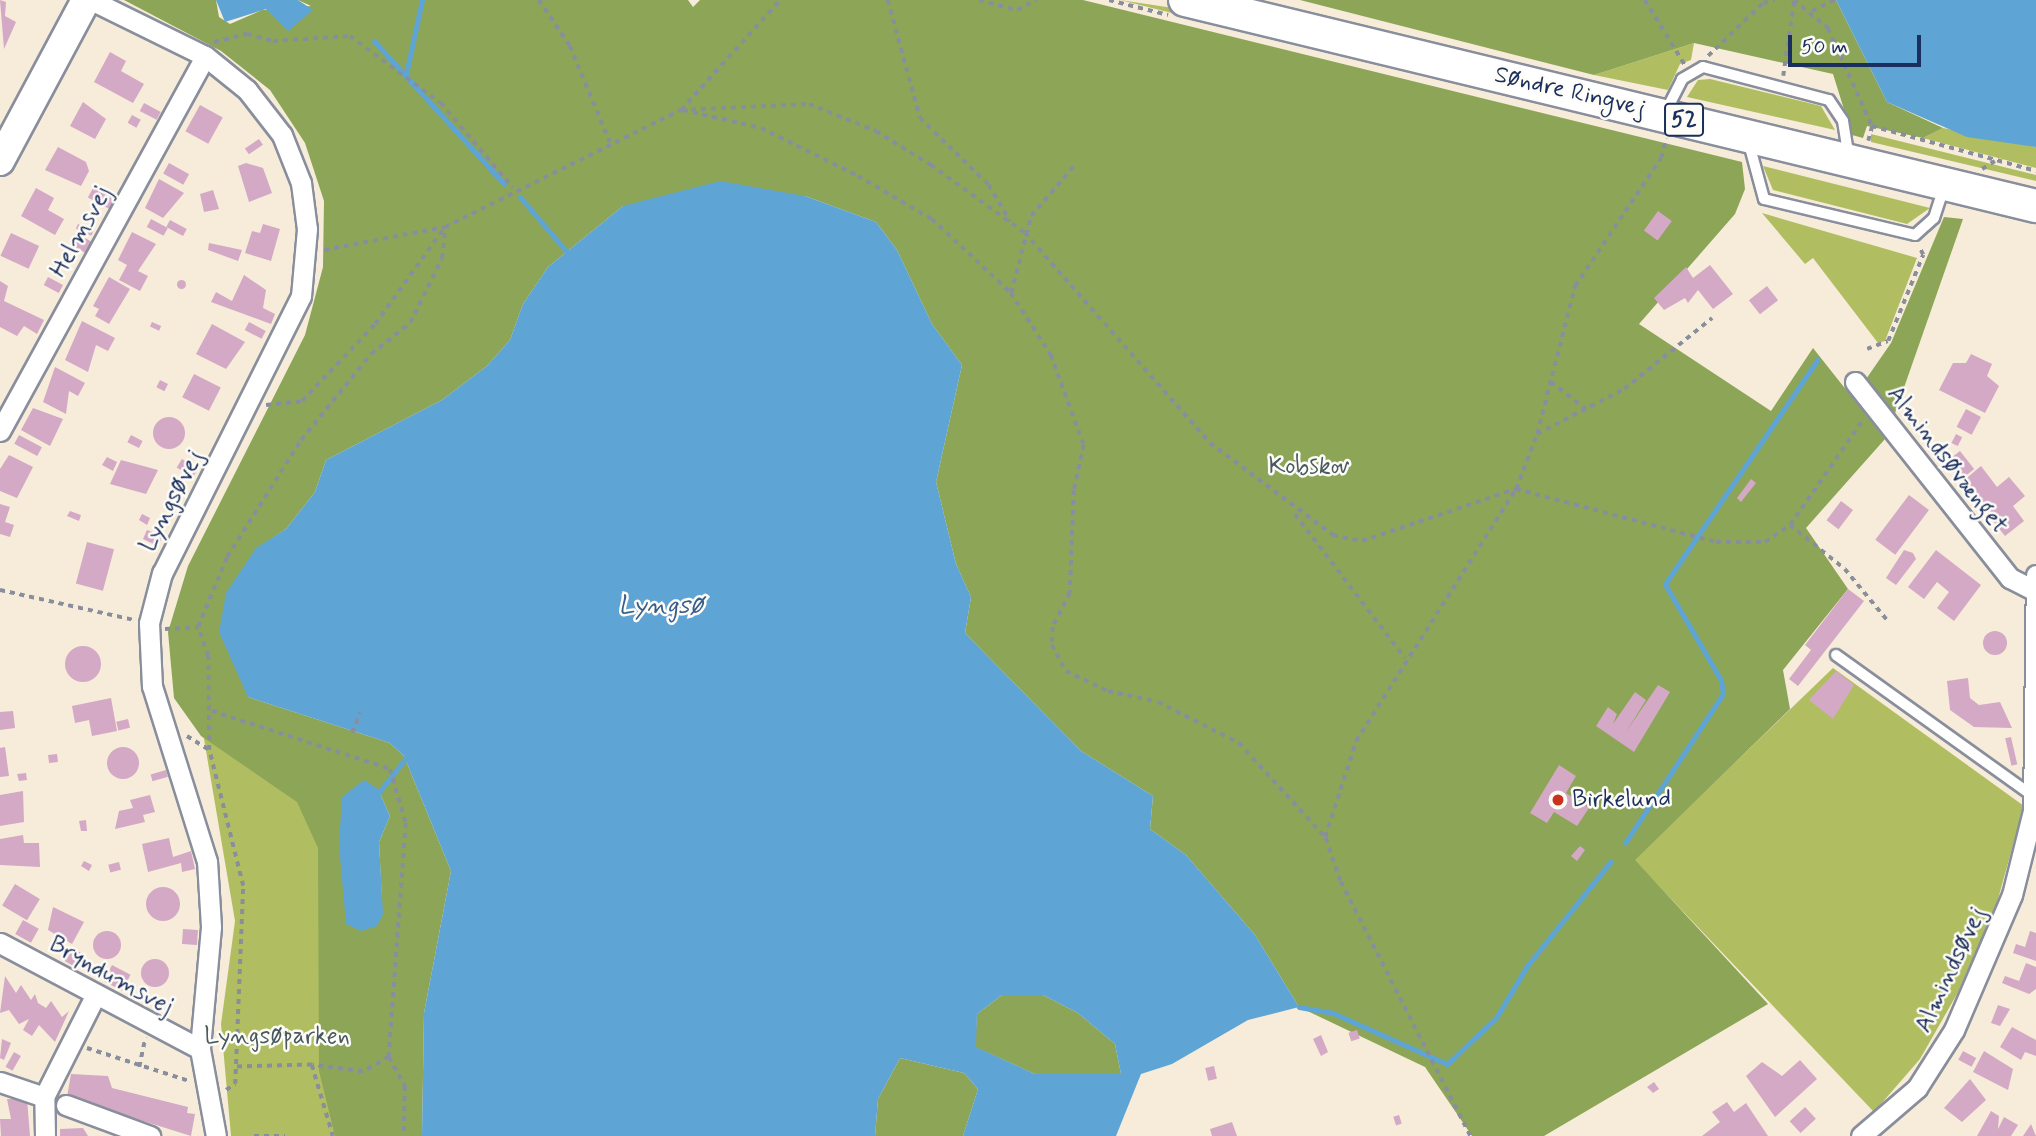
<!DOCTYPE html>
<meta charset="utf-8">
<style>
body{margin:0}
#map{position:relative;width:2036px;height:1136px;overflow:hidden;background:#f7ecd9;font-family:Mynerve,sans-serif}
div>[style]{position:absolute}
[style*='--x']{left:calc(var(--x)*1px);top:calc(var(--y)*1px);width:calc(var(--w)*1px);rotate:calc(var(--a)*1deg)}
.green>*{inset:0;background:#b0be61}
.forest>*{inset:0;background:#8ca557}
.water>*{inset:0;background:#5ea4d4}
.stream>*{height:5px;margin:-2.5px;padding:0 2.5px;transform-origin:2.5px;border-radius:2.5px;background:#5ea4d4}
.building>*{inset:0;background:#d3a9c5;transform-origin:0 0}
.round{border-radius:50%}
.path>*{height:3.5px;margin-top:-1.75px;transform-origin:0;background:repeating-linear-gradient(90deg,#898e9c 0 5px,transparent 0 10px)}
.roads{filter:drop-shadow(2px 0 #898e9c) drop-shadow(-2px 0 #898e9c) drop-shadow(0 2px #898e9c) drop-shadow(0 -2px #898e9c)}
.lane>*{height:10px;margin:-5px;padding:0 5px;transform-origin:5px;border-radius:5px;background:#fff}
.street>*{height:19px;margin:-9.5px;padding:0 9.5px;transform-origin:9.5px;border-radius:9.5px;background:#fff}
.secondary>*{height:28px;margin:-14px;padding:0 14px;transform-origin:14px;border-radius:14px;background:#fff}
.primary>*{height:32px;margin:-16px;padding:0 16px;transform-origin:16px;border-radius:16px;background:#fff}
.dots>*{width:19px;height:19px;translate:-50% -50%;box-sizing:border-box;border:4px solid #fdfcf7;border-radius:50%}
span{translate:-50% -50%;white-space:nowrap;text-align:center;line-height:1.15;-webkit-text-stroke:5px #fdfcf7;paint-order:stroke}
.shield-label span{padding:2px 5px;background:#fdfcf7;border:2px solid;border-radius:5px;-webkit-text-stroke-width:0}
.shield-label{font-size:23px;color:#1b2f5e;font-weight:700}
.street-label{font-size:24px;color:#1b2f5e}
.park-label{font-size:24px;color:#485a5f}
.poi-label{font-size:24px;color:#1b2f5e}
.left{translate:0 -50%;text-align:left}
.water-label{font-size:26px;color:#365e8d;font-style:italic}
.scale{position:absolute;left:1788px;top:35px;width:133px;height:32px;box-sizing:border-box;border:4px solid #1b2f5e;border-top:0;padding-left:9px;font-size:21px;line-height:24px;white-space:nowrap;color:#1b2f5e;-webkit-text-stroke:5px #fdfcf7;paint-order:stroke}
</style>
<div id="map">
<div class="green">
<div style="clip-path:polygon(1120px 0,1173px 8px,1172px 13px)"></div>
<div style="clip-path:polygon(1234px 0,1257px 0,1655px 97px,1652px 100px)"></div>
<div style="clip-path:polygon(1694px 43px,1691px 60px,1680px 64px,1668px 90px,1594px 75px)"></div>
<div style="clip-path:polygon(1710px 79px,1821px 106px,1835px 130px,1687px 97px,1698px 80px)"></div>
<div style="clip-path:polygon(1943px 128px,2036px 147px,2036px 168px,1923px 138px)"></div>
<div style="clip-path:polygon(1871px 134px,2036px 175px,2036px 181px,1871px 142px)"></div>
<div style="clip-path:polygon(1793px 160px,1911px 189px,1910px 193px,1792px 165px)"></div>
<div style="clip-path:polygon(1763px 166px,1930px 208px,1907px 224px,1773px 190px)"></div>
<div style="clip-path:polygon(1762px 213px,1917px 258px,1885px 341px,1878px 343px,1813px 258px,1805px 264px)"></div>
<div style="clip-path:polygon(1833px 668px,2024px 806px,1996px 906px,1957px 994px,1920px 1059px,1874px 1112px,1634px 860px)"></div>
<div style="clip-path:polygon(203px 733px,303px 801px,323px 844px,339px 1136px,231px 1136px,221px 1024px,235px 921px)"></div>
</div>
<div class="forest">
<div style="clip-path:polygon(evenodd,124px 0,216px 0,219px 17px,230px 24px,262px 10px,311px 6px,298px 0,688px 0,693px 7px,700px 0,1083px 0,1742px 162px,1745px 189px,1735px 214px,1639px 324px,1771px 411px,1813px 348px,1885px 439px,1806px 528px,1848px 589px,1783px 670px,1790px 709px,1635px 860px,1768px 1004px,1544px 1136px,1472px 1136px,1425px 1067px,1299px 1007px,1255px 935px,1186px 855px,1150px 829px,1153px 796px,1081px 751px,965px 633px,971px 597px,956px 564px,936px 482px,962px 365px,932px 324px,897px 250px,876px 222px,805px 196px,623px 206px,548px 267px,523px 304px,510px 340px,487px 366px,442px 400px,326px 460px,315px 492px,286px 529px,256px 549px,248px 697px,390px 743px,404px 756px,451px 871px,424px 1013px,422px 1136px,335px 1136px,319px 1071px,318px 848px,297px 802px,201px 736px,174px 698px,168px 632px,188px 566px,305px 335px,323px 267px,324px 201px,305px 143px,270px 90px,221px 51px,124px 0,378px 789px,390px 816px,379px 842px,382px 902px,346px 908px,342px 797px,378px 789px)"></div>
<div style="clip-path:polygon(1300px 0,1836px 0,1887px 102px,1943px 128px,1923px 138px,1867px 126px,1863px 138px,1852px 135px,1833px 74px,1694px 43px,1594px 75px)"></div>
<div style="clip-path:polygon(1944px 217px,1963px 219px,1893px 419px,1864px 382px,1891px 343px)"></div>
<div style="clip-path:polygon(1002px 995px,1043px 995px,1078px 1013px,1115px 1044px,1121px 1074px,1035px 1074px,975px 1047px,977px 1014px)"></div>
<div style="clip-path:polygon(900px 1058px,964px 1073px,978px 1089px,963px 1136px,875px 1136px,878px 1099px)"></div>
</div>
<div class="water">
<div style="clip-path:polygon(216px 0,298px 0,313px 10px,288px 31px,266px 9px,225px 22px)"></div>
<div style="clip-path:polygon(1836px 0,2036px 0,2036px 147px,1967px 137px,1887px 102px)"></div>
<div style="clip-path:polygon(evenodd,720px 181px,805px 196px,876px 222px,897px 250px,932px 324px,962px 365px,936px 482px,956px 564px,971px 597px,965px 633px,1081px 751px,1153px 796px,1150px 829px,1186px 855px,1255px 935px,1299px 1007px,1248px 1020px,1172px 1064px,1141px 1074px,1116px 1136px,963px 1136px,978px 1089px,964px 1073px,900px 1058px,878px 1099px,875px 1136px,422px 1136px,424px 1013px,451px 871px,404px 756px,390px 743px,248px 697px,219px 632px,226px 593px,256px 548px,286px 529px,315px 492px,326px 460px,442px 400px,487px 366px,510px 340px,523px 304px,548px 267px,623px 206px,720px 181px,1002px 995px,1043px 995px,1078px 1013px,1115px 1044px,1121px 1074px,1035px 1074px,976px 1047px,977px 1014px,1002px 995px)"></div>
<div style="clip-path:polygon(364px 780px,378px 789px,390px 816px,379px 842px,383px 914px,377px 926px,361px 931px,346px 924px,339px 845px,342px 797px)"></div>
</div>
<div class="stream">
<div style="--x:374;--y:41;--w:193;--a:47.7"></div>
<div style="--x:406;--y:74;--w:76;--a:-77.8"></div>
<div style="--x:520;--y:197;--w:72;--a:49.5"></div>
<div style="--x:379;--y:792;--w:42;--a:-51.8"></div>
<div style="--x:1625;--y:843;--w:178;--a:-56.7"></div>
<div style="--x:1723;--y:694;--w:14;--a:-98"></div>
<div style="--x:1721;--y:680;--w:111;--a:-120.3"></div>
<div style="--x:1665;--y:584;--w:271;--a:-55.8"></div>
<div style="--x:1299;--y:1007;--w:35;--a:10"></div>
<div style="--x:1333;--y:1013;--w:125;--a:24.1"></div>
<div style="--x:1447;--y:1064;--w:67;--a:-43.2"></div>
<div style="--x:1496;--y:1018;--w:61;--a:-59.2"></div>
<div style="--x:1527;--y:966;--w:134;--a:-51.3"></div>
</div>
<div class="building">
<div style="clip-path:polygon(0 0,6px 2px,5px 16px,16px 22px,4px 49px)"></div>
<div style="clip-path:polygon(110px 52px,126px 61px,121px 71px,144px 84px,133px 103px,94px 82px)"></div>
<div style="clip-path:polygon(83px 102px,106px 119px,95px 139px,70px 126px)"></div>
<div style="left:144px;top:103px;width:19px;height:9px;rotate:28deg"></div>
<div style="left:200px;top:105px;width:26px;height:30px;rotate:29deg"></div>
<div style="left:132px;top:115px;width:10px;height:9px;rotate:29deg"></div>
<div style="left:259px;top:139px;width:7px;height:17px;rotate:56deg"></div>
<div style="clip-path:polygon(58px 147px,86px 162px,89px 171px,81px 186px,45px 170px)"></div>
<div style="left:169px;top:163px;width:23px;height:12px;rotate:29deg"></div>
<div style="clip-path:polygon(246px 163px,263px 168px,272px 193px,249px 202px,238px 166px)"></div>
<div style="clip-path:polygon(159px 179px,184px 193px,163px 218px,145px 208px)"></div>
<div style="left:94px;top:186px;width:24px;height:13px;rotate:28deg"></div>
<div style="clip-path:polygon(36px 188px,54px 198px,48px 210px,64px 219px,55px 235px,21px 216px)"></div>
<div style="clip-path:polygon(213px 190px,219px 209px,204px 212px,200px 194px)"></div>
<div style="left:1658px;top:211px;width:17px;height:24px;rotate:36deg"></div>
<div style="left:151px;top:219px;width:19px;height:9px;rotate:28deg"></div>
<div style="left:170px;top:220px;width:19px;height:8px;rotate:28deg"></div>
<div style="left:78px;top:224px;width:17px;height:5px;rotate:25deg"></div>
<div style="clip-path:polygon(263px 224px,280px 229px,271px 261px,245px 253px,252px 231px,260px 233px)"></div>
<div style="clip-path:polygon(132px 232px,156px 244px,138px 271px,148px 276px,140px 291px,119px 280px,127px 265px,118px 260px)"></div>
<div style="left:11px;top:233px;width:31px;height:25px;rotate:25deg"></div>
<div style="left:76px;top:233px;width:18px;height:13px;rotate:29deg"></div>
<div style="clip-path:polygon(209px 243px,242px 250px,238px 261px,208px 250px)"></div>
<div style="clip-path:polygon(1710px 265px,1733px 294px,1713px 309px,1698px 290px,1688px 303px,1685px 298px,1664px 310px,1654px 298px,1686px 267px,1693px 278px)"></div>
<div style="clip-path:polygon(244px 275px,266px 290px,263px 308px,275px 314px,271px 324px,211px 302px,216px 292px,232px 301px)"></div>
<div style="left:48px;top:277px;width:17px;height:9px;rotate:28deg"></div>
<div style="clip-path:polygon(109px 277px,130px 289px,109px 324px,95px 316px,99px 309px,93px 306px)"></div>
<div class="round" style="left:176.5px;top:279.5px;width:9px;height:9px"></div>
<div style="clip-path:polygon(0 281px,8px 286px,4px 301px,44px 320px,37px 334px,24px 326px,17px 336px,0 327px)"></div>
<div style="left:1767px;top:286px;width:18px;height:23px;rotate:52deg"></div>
<div style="clip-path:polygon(82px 321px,115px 338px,108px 351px,96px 345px,88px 372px,65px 360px)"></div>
<div style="left:152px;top:322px;width:10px;height:5px;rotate:24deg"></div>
<div style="left:249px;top:322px;width:19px;height:9px;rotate:28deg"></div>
<div style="clip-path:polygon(212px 324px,245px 342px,226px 369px,196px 354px)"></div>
<div style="clip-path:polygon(1971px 354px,1992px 364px,1987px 376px,1999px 386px,1985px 413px,1939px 390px,1953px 363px,1966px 363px)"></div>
<div style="clip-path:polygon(55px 367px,85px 383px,78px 396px,69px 391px,66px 414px,43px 402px)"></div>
<div style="left:194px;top:374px;width:30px;height:26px;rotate:27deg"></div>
<div style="left:160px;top:380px;width:9px;height:8px;rotate:27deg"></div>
<div style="clip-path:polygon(33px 408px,63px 419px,50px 446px,21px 430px)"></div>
<div style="left:1966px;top:409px;width:17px;height:20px;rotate:28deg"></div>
<div class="round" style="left:153px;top:417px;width:32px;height:32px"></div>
<div style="left:1956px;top:434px;width:7px;height:10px;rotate:27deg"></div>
<div style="left:19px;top:435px;width:26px;height:10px;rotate:28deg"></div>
<div style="left:131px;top:435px;width:13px;height:8px;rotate:27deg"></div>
<div style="left:1960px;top:451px;width:23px;height:18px;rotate:52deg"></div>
<div style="clip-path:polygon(9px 455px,33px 467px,17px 498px,0 491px,0 469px)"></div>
<div style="clip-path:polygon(107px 457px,117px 462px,113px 471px,102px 465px)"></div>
<div style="left:182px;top:459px;width:19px;height:10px;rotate:32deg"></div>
<div style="clip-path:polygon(121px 460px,158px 470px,146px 494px,110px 484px)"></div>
<div style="clip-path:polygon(1981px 466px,1997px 487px,2009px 477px,2025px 496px,2013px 506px,2024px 521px,2005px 536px,1962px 482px)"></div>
<div style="clip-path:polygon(1751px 479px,1756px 483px,1741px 502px,1737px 498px)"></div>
<div style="left:1909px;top:495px;width:25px;height:56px;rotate:37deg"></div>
<div style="left:1841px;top:501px;width:15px;height:24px;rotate:37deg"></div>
<div style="clip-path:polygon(0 504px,10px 507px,5px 522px,14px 525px,10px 537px,0 534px)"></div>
<div style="clip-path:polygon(70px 511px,81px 515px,79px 521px,67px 516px)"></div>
<div style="clip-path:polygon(142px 514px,150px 518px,147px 525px,139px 520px)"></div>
<div style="clip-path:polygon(147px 530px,163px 536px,158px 546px,143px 539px)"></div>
<div style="left:87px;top:542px;width:28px;height:43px;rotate:15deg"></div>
<div style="clip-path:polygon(1904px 550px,1913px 553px,1916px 559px,1896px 585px,1886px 578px)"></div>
<div style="clip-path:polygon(1936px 550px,1981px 585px,1954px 621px,1937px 608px,1949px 592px,1937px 582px,1924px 599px,1908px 587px)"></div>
<div style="clip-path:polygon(1848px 589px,1864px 601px,1798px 686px,1789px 679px,1811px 650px,1805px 645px)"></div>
<div class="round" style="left:1983px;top:631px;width:24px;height:24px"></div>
<div class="round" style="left:65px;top:646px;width:36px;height:36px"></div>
<div style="clip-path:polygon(1836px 671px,1854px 685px,1833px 719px,1809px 700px)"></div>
<div style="clip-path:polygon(1968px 678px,1970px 698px,1979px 705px,2000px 702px,2012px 728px,1974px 727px,1950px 710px,1947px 681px)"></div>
<div style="clip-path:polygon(1658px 685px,1670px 692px,1634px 752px,1596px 726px,1608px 707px,1617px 714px,1613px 724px,1635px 692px,1646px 700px,1626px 732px)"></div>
<div style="clip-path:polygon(111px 698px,117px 731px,92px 736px,89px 720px,75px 723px,72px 706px)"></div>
<div style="clip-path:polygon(13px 711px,15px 728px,0 730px,0 712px)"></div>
<div style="left:128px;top:719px;width:9px;height:12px;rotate:77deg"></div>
<div style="left:2011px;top:737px;width:28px;height:6px;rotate:77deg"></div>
<div style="clip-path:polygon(5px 747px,9px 776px,0 777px,0 748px)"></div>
<div class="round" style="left:107px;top:747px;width:32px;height:32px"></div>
<div style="left:57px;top:754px;width:8px;height:9px;rotate:83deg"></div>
<div style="clip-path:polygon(1559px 765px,1576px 776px,1566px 793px,1589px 808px,1577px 826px,1554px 812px,1547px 823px,1530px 813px)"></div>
<div style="left:166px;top:770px;width:7px;height:16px;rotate:74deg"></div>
<div style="clip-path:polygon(26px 773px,27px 780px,19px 781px,17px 774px)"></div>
<div style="clip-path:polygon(23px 791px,24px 822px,0 826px,0 795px)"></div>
<div style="clip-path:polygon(150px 795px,155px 812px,143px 815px,145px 822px,115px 829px,119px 811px,133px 808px,130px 800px)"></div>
<div style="clip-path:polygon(86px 820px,87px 831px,81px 831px,79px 821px)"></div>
<div style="clip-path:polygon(23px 835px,24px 843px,39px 843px,40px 867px,0 865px,0 839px)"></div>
<div style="clip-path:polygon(169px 838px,173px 857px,191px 851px,195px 869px,182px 872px,181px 863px,148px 872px,142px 844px)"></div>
<div style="clip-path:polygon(1580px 846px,1585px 850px,1577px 861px,1571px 856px)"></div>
<div style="clip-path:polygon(84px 861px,92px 865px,89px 871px,81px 866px)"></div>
<div style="left:119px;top:862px;width:8px;height:11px;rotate:76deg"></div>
<div style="left:15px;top:884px;width:29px;height:25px;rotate:31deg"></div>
<div class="round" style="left:146px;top:887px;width:34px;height:34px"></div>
<div style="clip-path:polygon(53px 907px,84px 922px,72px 944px,48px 930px)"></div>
<div style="left:23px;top:920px;width:18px;height:16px;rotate:29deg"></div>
<div style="left:183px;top:929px;width:15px;height:15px;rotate:4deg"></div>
<div class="round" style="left:93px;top:931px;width:28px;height:28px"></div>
<div style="clip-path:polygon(2030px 931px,2036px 933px,2036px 961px,2013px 953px,2016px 944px,2025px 947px)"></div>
<div style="left:72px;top:948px;width:10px;height:15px;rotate:29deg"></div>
<div class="round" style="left:141px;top:959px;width:28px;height:28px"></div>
<div style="clip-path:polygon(2026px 963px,2036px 967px,2036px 989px,2029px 994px,2002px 983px,2005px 976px,2019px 981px)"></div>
<div style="left:112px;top:965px;width:21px;height:18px;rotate:28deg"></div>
<div style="clip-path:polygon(5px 976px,16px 993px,21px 985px,31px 1000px,35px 994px,38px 1003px,46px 1008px,51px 1001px,62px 1017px,69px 1011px,55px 1042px,39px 1025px,32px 1036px,23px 1030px,29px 1019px,19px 1024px,9px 1010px,0 1013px)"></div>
<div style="clip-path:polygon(1998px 1005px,2010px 1009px,2000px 1026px,1991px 1023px)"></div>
<div style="clip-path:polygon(2012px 1027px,2036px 1040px,2036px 1056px,2025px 1052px,2021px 1060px,2000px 1047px)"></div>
<div style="left:1357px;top:1030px;width:9px;height:9px;rotate:72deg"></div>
<div style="clip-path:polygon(1321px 1035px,1328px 1052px,1321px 1056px,1313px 1039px)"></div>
<div style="clip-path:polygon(2px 1039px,11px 1043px,4px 1060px,0 1058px)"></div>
<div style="left:1963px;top:1051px;width:15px;height:10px;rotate:28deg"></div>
<div style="clip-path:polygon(1984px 1051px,2013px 1069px,2008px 1090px,1973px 1072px)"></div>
<div style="left:14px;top:1052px;width:8px;height:17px;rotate:30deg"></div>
<div style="clip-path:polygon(1800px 1060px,1817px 1079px,1775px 1117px,1746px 1076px,1762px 1062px,1782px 1076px)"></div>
<div style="left:1214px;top:1066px;width:13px;height:9px;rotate:77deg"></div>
<div style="clip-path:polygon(71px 1074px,108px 1076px,112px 1088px,188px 1107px,187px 1113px,195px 1114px,191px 1136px,67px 1097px)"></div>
<div style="clip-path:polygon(1970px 1079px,1986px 1100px,1962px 1122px,1944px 1108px)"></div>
<div style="clip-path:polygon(1654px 1082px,1659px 1089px,1653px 1093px,1647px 1087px)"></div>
<div style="clip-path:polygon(7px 1099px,27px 1099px,30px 1136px,1px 1136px,0 1119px,11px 1119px)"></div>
<div style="clip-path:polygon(1727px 1102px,1734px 1112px,1746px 1103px,1768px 1136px,1702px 1136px,1720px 1122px,1712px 1112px)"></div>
<div style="left:1805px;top:1107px;width:16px;height:21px;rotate:47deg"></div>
<div style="clip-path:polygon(1991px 1111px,1999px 1116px,1998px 1129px,2004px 1117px,2018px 1125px,2011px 1136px,1977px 1136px)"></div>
<div style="left:1399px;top:1115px;width:9px;height:6px;rotate:72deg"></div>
<div style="clip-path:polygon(1232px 1122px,1237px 1136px,1212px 1136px,1210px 1129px)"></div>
<div style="clip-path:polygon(2031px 1124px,2036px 1136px,2023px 1136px)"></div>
<div style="clip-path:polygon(83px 1128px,88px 1136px,60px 1136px,60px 1129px)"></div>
</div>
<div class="path">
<div style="--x:539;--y:0;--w:55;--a:56"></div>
<div style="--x:570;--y:46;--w:104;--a:67.4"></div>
<div style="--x:888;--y:0;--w:122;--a:74.8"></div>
<div style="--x:920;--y:118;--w:96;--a:44.2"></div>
<div style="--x:989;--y:185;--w:42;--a:59.7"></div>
<div style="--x:979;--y:0;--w:39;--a:15"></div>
<div style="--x:1017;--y:10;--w:22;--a:-27"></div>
<div style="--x:1109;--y:0;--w:61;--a:14.3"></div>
<div style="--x:1645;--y:0;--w:76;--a:58.4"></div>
<div style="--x:1794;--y:0;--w:44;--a:39.5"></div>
<div style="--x:1828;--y:28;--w:107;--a:65.8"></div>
<div style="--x:1872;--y:126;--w:170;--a:15.3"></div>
<div style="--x:1812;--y:11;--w:25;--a:-27"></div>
<div style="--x:214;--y:42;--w:34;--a:-14"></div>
<div style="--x:247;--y:34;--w:27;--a:15"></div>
<div style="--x:273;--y:41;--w:77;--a:-3.7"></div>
<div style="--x:350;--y:36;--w:113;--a:36.4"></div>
<div style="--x:441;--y:103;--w:111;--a:49.7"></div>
<div style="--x:1708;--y:56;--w:76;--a:-43.9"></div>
<div style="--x:1763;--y:3;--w:12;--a:-14"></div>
<div style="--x:1783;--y:76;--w:76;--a:-81.7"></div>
<div style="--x:681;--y:110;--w:128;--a:-2.7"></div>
<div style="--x:809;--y:104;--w:72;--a:21.9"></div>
<div style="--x:876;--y:131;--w:65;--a:31.7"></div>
<div style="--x:931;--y:165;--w:116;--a:35.9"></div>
<div style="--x:1025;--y:233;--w:280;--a:48.6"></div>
<div style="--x:1210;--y:443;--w:154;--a:36.8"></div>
<div style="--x:1333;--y:535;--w:30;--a:12"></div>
<div style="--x:1362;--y:541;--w:163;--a:-18.7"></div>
<div style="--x:1516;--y:489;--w:207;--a:14.8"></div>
<div style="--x:1716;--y:542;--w:49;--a:0"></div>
<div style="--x:1765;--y:542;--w:30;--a:-34"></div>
<div style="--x:1790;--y:525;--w:70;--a:38.7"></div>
<div style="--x:1845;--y:569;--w:66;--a:50.5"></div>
<div style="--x:683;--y:110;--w:80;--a:13"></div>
<div style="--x:761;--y:128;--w:108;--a:26.3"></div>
<div style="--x:858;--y:176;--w:86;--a:30.2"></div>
<div style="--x:932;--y:219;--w:108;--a:43.1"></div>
<div style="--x:1011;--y:293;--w:74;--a:57.2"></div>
<div style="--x:1051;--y:355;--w:96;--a:69.9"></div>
<div style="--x:1084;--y:445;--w:46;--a:102.5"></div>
<div style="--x:1074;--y:490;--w:103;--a:92.2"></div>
<div style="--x:1070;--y:593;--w:38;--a:117"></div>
<div style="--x:1053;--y:627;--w:18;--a:93"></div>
<div style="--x:1052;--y:645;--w:30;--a:62"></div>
<div style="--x:1066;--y:671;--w:47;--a:25.5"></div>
<div style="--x:1108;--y:691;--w:51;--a:12.4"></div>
<div style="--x:1158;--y:702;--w:91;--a:26.8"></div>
<div style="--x:1239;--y:743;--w:127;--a:47.5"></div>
<div style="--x:1868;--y:141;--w:16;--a:-75"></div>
<div style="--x:1982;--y:169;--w:15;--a:-32"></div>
<div style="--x:324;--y:250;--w:123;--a:-10.8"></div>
<div style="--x:445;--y:227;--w:263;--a:-26.4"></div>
<div style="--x:681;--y:110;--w:148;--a:-48"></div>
<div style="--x:1011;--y:293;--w:80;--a:-75.4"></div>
<div style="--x:1031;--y:216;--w:65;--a:-49.4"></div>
<div style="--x:1867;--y:349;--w:22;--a:-21"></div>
<div style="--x:1888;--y:341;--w:93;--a:-67.9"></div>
<div style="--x:1923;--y:255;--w:9;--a:-117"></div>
<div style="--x:1551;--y:382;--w:44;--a:37.6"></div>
<div style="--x:266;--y:405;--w:36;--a:-6"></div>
<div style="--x:302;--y:401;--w:106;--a:-46.5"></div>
<div style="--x:375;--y:324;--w:118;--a:-54.3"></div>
<div style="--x:1537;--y:434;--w:98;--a:-27.3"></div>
<div style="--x:1624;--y:389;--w:113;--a:-38.9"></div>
<div style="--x:1295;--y:514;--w:181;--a:52.6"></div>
<div style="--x:1790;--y:525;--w:130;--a:-55.3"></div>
<div style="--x:0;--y:590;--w:137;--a:12.6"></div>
<div style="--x:165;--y:629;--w:33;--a:-3"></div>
<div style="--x:212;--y:711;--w:187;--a:18"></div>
<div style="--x:390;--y:769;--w:56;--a:73.5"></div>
<div style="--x:406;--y:823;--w:235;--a:94.2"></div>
<div style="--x:389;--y:1057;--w:30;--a:150"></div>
<div style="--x:363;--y:1072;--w:51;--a:-172.2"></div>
<div style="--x:312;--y:1065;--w:77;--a:178.5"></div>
<div style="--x:352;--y:733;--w:22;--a:-68"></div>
<div style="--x:187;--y:736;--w:26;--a:32"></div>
<div style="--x:87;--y:1048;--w:107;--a:17.9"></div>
<div style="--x:389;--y:1057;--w:33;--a:61"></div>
<div style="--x:405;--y:1086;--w:50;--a:91.1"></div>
<div style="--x:312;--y:1065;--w:74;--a:73.5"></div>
<div style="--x:139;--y:1067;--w:30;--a:-78"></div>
<div style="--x:226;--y:1090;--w:11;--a:-34"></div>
<div style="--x:235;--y:1084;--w:198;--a:-87.7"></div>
<div style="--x:243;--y:886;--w:140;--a:-104"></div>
<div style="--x:209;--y:750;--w:94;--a:-90.6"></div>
<div style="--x:208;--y:656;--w:31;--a:-109"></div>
<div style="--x:198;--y:627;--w:76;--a:-67.5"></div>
<div style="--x:227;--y:557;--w:138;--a:-57.7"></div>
<div style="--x:301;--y:440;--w:111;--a:-50.9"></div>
<div style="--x:371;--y:354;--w:50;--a:-38.5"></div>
<div style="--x:410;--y:323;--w:72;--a:-63.8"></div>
<div style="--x:442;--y:258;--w:31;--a:-84"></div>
<div style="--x:254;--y:1136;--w:31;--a:0"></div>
<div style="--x:1470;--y:1136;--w:286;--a:-117"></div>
<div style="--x:1340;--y:881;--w:46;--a:-108.8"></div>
<div style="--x:1325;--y:837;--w:101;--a:-72.1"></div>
<div style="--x:1356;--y:741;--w:299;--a:-57.6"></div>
<div style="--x:1516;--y:489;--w:59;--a:-69.1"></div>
<div style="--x:1537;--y:434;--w:153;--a:-75.6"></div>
<div style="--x:1575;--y:286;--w:154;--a:-56.1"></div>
<div style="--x:1661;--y:158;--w:20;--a:-75"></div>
</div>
<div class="roads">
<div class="lane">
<div style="--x:1665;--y:113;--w:38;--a:-63"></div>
<div style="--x:1682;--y:79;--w:24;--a:-30"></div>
<div style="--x:1703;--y:67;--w:130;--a:14.7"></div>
<div style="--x:1829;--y:100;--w:25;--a:56"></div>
<div style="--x:1843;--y:121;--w:33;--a:81"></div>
<div style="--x:1748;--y:140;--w:61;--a:74.8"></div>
<div style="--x:1764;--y:199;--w:155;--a:13.4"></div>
<div style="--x:1915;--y:235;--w:25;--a:-42"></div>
<div style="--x:1934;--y:218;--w:33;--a:-72"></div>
<div style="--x:1836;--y:655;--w:242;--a:35.6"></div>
</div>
<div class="street">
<div style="--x:91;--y:0;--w:127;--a:26.2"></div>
<div style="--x:205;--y:56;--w:54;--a:39"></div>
<div style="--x:247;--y:90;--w:57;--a:52.1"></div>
<div style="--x:282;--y:135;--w:52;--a:68.4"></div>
<div style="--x:301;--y:183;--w:46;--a:82.6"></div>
<div style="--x:307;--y:229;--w:67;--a:95.1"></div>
<div style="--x:301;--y:296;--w:310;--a:116.6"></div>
<div style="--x:162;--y:573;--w:52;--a:104.6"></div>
<div style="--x:149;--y:623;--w:63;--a:87.3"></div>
<div style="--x:152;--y:686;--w:183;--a:72.6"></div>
<div style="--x:207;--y:861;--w:66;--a:86.5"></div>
<div style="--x:211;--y:927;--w:122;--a:95.2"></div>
<div style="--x:200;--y:1049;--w:88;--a:79.6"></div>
<div style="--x:1855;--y:382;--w:250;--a:51.7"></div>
<div style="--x:2010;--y:578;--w:28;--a:27"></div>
<div style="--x:0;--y:431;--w:427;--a:-61.3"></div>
<div style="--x:0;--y:943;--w:226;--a:27.9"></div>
<div style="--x:0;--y:1082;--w:46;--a:18.8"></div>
<div style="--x:66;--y:1105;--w:90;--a:20.3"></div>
<div style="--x:45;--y:1136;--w:39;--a:-91"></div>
<div style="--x:44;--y:1097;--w:115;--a:-63.2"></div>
<div style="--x:1861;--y:1136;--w:74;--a:-40.6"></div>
<div style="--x:1917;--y:1088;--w:69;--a:-57.5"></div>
<div style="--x:1954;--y:1030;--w:147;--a:-66.8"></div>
<div style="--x:2012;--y:895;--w:87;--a:-76"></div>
<div style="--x:2033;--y:811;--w:236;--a:-89.3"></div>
</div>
<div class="secondary">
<div style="--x:0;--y:161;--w:183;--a:-61.9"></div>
</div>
<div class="primary">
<div style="--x:1185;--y:0;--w:876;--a:13.61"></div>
</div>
</div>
<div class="dots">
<div style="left:1558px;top:800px;background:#c8321e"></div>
</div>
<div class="shield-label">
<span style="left:1684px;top:120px">52</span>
</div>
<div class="street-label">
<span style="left:1570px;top:92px;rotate:13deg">Søndre Ringvej</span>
<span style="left:81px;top:232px;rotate:-61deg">Helmsvej</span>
<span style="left:1947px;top:460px;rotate:52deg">Almindsøvænget</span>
<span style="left:172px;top:501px;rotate:-63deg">Lyngsøvej</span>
<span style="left:1951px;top:970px;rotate:-65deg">Almindsøvej</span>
<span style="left:111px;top:976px;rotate:29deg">Bryndumsvej</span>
</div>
<div class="park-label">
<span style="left:1309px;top:467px">Kobskov</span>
<span style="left:277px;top:1037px">Lyngsøparken</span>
</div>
<div class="poi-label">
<span class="left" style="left:1572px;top:800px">Birkelund</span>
</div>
<div class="water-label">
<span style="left:661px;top:607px">Lyngsø</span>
</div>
<div class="scale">50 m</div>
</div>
